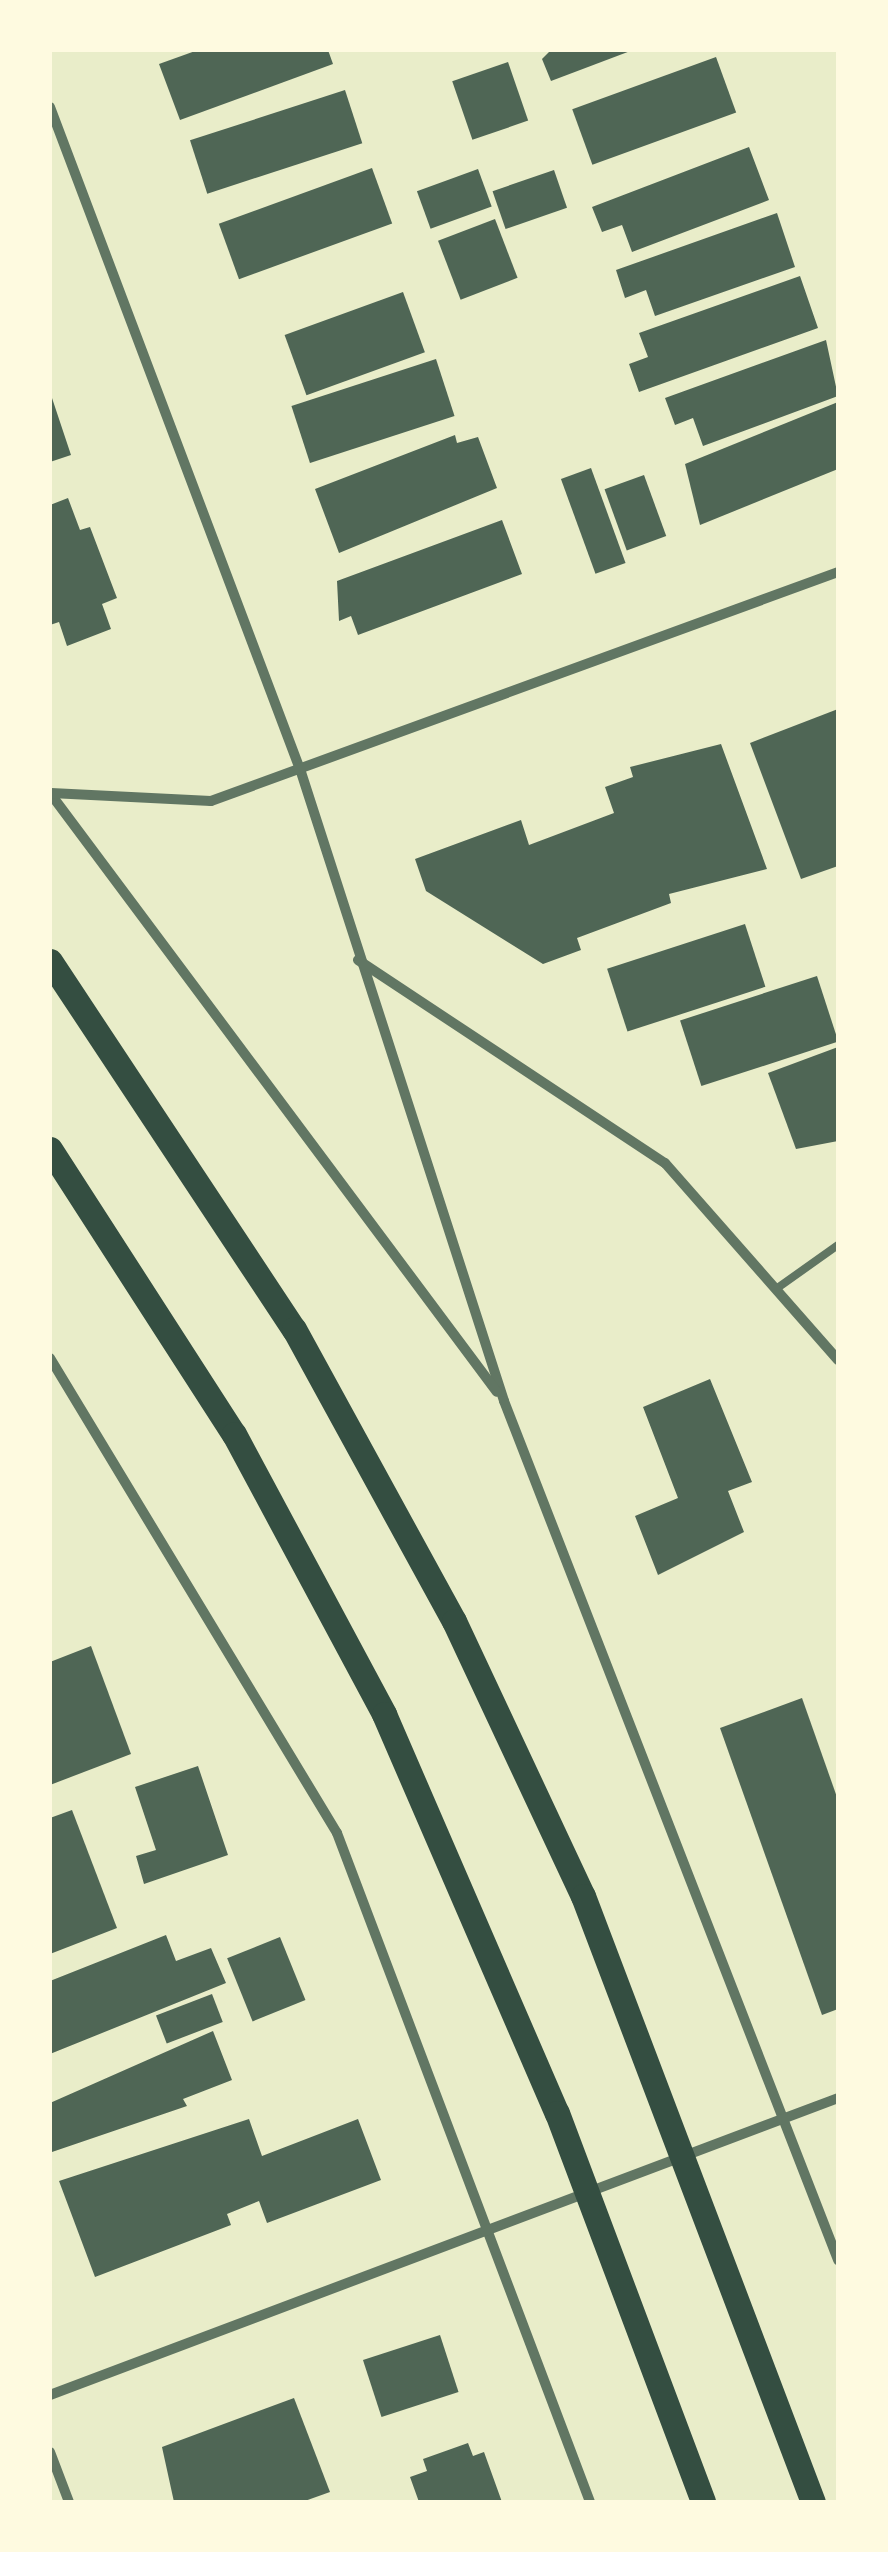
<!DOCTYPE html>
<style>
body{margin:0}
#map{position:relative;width:888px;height:2552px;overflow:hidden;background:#e9edc9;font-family:"PT Sans",sans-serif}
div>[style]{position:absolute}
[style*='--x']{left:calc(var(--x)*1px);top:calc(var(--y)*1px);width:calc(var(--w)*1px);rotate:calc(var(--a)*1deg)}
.building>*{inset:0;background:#4f6655;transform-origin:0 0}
.service>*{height:8px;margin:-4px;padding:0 4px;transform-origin:4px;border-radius:4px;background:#617663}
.minor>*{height:10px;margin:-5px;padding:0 5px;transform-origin:5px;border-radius:5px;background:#617663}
.primary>*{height:25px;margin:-12.5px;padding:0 12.5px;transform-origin:12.5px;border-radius:12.5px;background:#344e41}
span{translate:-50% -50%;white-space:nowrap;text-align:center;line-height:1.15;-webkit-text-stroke:10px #fefae0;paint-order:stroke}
.frame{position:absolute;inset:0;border:52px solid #fefae0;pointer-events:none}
</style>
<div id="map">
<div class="building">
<div style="clip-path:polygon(198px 50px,328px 50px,333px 64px,180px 120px,159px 64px)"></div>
<div style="clip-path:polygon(551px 50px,633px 50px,551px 81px,542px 59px)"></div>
<div style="left:716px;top:57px;width:59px;height:153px;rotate:70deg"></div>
<div style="left:508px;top:62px;width:62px;height:59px;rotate:71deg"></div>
<div style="left:345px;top:90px;width:56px;height:163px;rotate:72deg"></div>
<div style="clip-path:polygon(749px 147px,769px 200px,632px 252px,622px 225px,602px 232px,592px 207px)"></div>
<div style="left:372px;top:168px;width:59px;height:163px;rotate:70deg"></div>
<div style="left:478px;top:169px;width:40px;height:65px;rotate:70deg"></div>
<div style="left:554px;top:170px;width:40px;height:65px;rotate:71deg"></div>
<div style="clip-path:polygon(777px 213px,795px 267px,655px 316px,646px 290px,625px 298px,616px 270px)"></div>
<div style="left:495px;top:219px;width:63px;height:61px;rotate:69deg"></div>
<div style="clip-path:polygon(800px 276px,818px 328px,639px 392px,629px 364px,648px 357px,639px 333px)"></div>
<div style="left:403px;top:292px;width:64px;height:126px;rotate:70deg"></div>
<div style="clip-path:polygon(826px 340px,838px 396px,703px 446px,693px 418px,675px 425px,665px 398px)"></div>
<div style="left:436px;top:359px;width:60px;height:152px;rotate:72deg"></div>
<div style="clip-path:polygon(50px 392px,71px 455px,50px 462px)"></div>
<div style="clip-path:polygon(838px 402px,838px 469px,700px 525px,685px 464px)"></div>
<div style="clip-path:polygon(455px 435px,457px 443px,478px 437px,497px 488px,339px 553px,315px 489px)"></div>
<div style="left:591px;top:468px;width:101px;height:32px;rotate:70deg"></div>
<div style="left:644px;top:475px;width:65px;height:42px;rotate:70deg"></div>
<div style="clip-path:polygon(68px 498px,80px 530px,90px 527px,117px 598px,102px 604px,111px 629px,67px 646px,59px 622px,50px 625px,50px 505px)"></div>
<div style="clip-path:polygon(502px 520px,522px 574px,358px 635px,351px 616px,339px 621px,337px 581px)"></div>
<div style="clip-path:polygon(838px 709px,838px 866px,801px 879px,750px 743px)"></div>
<div style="clip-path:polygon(721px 744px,767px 869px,669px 894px,671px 903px,577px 938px,581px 950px,543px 964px,426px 891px,415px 859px,521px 820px,529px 845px,614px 813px,605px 787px,633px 777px,630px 767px)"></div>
<div style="left:745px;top:924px;width:66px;height:145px;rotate:72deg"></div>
<div style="left:817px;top:976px;width:69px;height:144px;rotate:72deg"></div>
<div style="clip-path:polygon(838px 1047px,838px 1141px,796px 1149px,768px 1073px)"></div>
<div style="clip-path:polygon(710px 1379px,752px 1482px,728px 1491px,744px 1532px,658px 1575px,635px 1516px,678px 1498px,643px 1407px)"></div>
<div style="clip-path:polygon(91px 1646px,131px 1754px,50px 1785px,50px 1662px)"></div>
<div style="clip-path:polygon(802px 1698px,838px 1800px,838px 2009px,822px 2015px,720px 1728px)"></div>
<div style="clip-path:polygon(198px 1766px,228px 1855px,144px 1884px,136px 1856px,156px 1850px,135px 1787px)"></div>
<div style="clip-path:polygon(72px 1810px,117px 1928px,50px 1954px,50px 1818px)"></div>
<div style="clip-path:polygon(166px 1935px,176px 1961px,211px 1948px,226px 1983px,50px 2054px,50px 1981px)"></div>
<div style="left:280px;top:1937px;width:68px;height:57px;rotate:68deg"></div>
<div style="left:212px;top:1994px;width:30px;height:60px;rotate:69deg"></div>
<div style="clip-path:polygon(213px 2031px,232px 2080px,183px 2099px,187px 2106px,52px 2152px,50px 2103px)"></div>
<div style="clip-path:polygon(249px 2119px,262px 2156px,358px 2119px,381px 2180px,267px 2223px,259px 2201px,227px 2214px,231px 2225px,95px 2277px,59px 2181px)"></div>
<div style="left:440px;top:2335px;width:60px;height:81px;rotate:72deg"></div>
<div style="clip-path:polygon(294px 2398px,330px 2492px,302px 2502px,174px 2502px,162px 2447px)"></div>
<div style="clip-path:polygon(468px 2443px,473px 2456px,484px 2452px,502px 2502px,419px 2502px,410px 2477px,427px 2471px,423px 2459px)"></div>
</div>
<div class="service">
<div style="--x:776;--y:1289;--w:76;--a:-35.4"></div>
</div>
<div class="minor">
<div style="--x:50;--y:107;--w:711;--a:69.32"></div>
<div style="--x:301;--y:772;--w:661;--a:72.11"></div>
<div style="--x:504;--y:1401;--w:922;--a:68.75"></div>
<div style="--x:50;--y:793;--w:747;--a:53.27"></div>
<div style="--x:51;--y:793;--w:160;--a:2.9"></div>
<div style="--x:211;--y:801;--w:668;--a:-20.06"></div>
<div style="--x:358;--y:960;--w:368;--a:33.5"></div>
<div style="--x:665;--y:1163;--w:262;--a:48.7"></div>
<div style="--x:50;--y:1358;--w:555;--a:58.86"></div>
<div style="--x:337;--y:1833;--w:715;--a:69.28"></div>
<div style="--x:50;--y:2395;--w:842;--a:-20.65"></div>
<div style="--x:50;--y:2452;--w:53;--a:69.2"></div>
</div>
<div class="primary">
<div style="--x:50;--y:961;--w:442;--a:56.5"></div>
<div style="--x:294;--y:1329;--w:333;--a:61.3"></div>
<div style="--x:454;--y:1621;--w:304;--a:64.9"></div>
<div style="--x:583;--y:1896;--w:648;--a:69.22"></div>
<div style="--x:50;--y:1149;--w:339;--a:57.2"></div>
<div style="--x:234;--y:1434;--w:318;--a:61.8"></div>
<div style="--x:384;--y:1714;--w:435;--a:66.6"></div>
<div style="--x:557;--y:2113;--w:415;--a:69.4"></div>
</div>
<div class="frame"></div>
</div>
